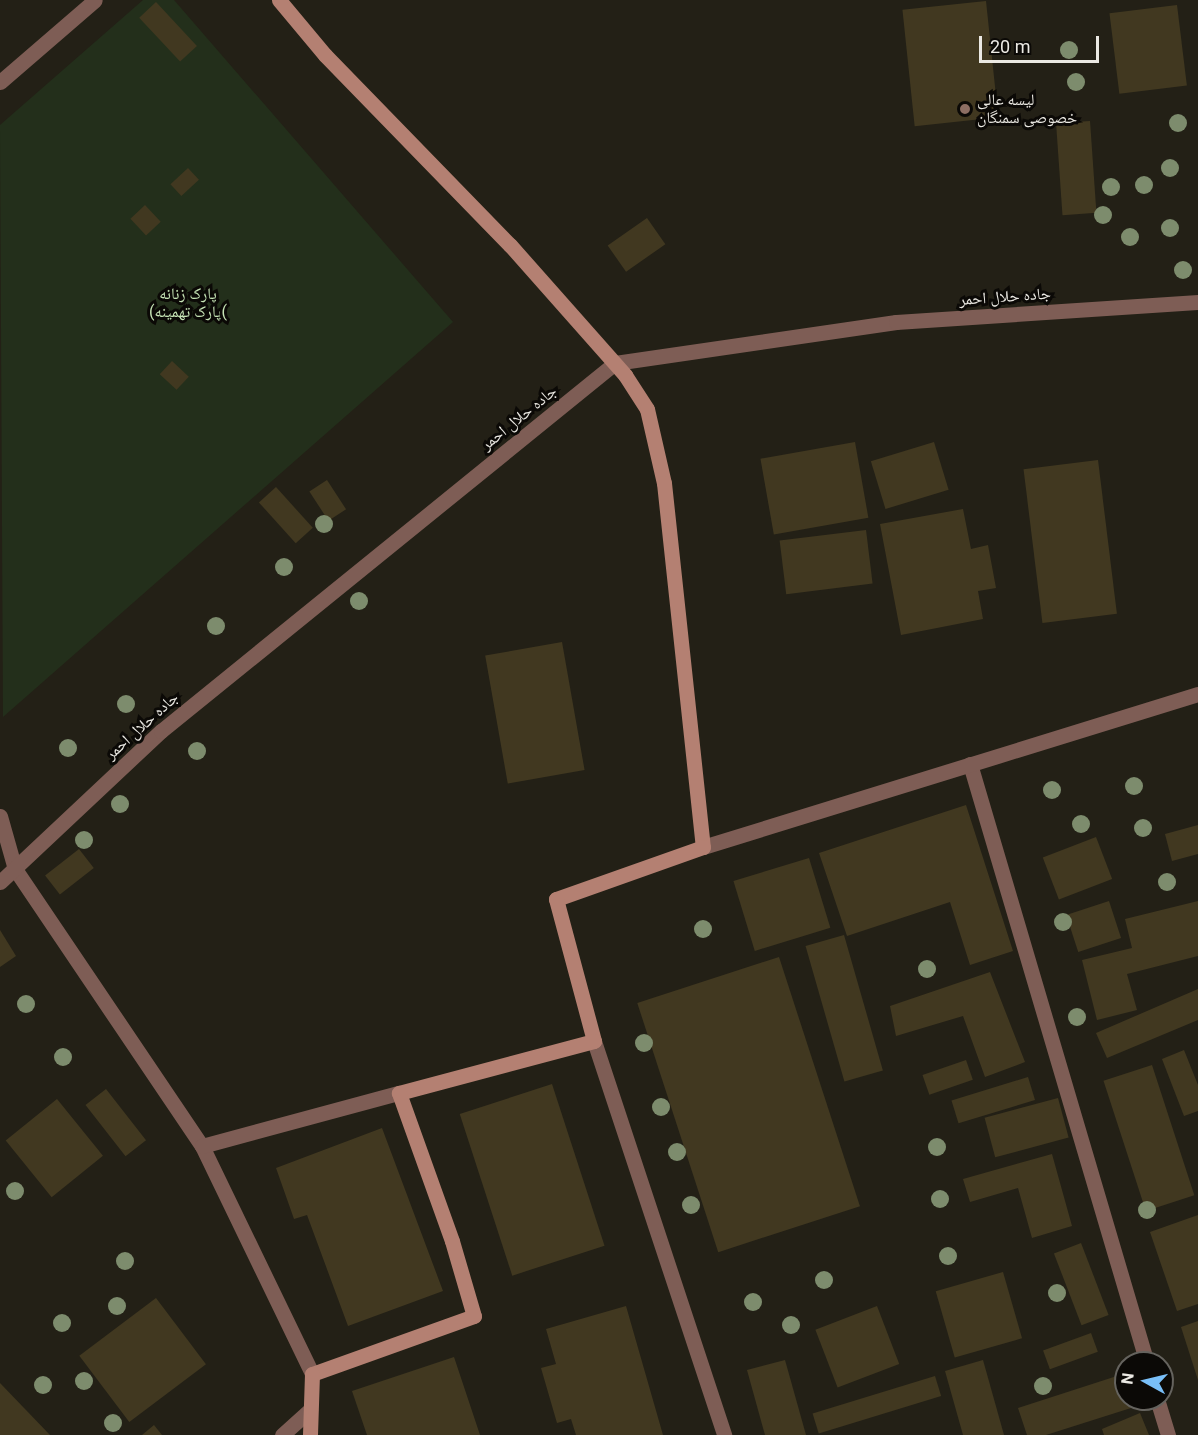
<!DOCTYPE html>
<meta charset="utf-8">
<style>
body{margin:0}
#map{position:relative;width:1198px;height:1435px;overflow:hidden;background:#232016;font-family:Roboto,"Noto Naskh Arabic",sans-serif}
div>[style]{position:absolute}
[style*='--x']{left:calc(var(--x)*1px);top:calc(var(--y)*1px);width:calc(var(--w)*1px);rotate:calc(var(--a)*1deg)}
.green>*{inset:0;background:#232f1b}
.building>*{inset:0;background:#413820;transform-origin:0 0}
.street>*{height:15px;margin:-7.5px;padding:0 7.5px;transform-origin:7.5px;border-radius:7.5px;background:#7e5d55}
.secondary>*{height:15px;margin:-7.5px;padding:0 7.5px;transform-origin:7.5px;border-radius:7.5px;background:#b48072}
.trees>*{width:18px;height:18px;margin:-9px;border-radius:50%;background:#7d8c6d}
.dots>*{width:16px;height:16px;translate:-50% -50%;box-sizing:border-box;border:3px solid #0b0906;border-radius:50%}
span{translate:-50% -50%;white-space:nowrap;text-align:center;line-height:1.15;-webkit-text-stroke:6px #0b0906;paint-order:stroke}
.poi-label{font-size:16px;color:#ebe9e3}
.left{translate:0 -50%;text-align:left}
.park-label{font-size:16px;color:#c6e4b5}
.street-label{font-size:16px;color:#ebe9e3}
.north{position:absolute;left:1114px;top:1351px;width:60px;height:60px;box-sizing:border-box;background:#0b0906;border:2px solid #65635e;border-radius:50%;rotate:278deg;font-size:16px;font-weight:700;line-height:24px;text-align:center;color:#ebe9e3}
.north::after{content:'';display:block;margin:auto;width:21px;height:27px;background:#79bff8;clip-path:polygon(50% 0,100% 100%,50% 72%,0 100%)}
.scale{position:absolute;left:979px;top:36px;width:120px;height:27px;box-sizing:border-box;border:3px solid #ebe9e3;border-top:0;padding-left:8px;font-size:18px;line-height:21px;white-space:nowrap;color:#ebe9e3;-webkit-text-stroke:4px #0b0906;paint-order:stroke}
</style>
<div id="map">
<div class="green">
<div style="clip-path:polygon(143px 0,174px 0,453px 322px,3px 717px,0 125px)"></div>
</div>
<div class="building">
<div style="left:986px;top:1px;width:117px;height:84px;rotate:84deg"></div>
<div style="left:156px;top:2px;width:60px;height:23px;rotate:47deg"></div>
<div style="left:1177px;top:5px;width:81px;height:68px;rotate:83deg"></div>
<div style="left:1090px;top:121px;width:92px;height:34px;rotate:86deg"></div>
<div style="left:188px;top:168px;width:16px;height:24px;rotate:47deg"></div>
<div style="left:145px;top:205px;width:23px;height:20px;rotate:47deg"></div>
<div style="left:647px;top:218px;width:32px;height:48px;rotate:55deg"></div>
<div style="left:172px;top:361px;width:23px;height:18px;rotate:43deg"></div>
<div style="left:855px;top:442px;width:77px;height:96px;rotate:80deg"></div>
<div style="left:934px;top:442px;width:50px;height:66px;rotate:73deg"></div>
<div style="left:1098px;top:460px;width:155px;height:75px;rotate:83deg"></div>
<div style="left:327px;top:480px;width:35px;height:21px;rotate:57deg"></div>
<div style="left:276px;top:487px;width:55px;height:23px;rotate:48deg"></div>
<div style="clip-path:polygon(963px 509px,971px 549px,988px 545px,996px 588px,978px 591px,983px 619px,901px 635px,880px 524px)"></div>
<div style="left:866px;top:530px;width:54px;height:87px;rotate:83deg"></div>
<div style="left:562px;top:642px;width:130px;height:78px;rotate:80deg"></div>
<div style="clip-path:polygon(966px 805px,1013px 951px,970px 965px,950px 902px,847px 936px,819px 853px)"></div>
<div style="clip-path:polygon(1198px 825px,1198px 854px,1172px 861px,1165px 834px)"></div>
<div style="left:1096px;top:837px;width:45px;height:57px;rotate:69deg"></div>
<div style="left:79px;top:849px;width:24px;height:43px;rotate:52deg"></div>
<div style="left:809px;top:858px;width:73px;height:79px;rotate:73deg"></div>
<div style="left:1109px;top:901px;width:39px;height:45px;rotate:72deg"></div>
<div style="clip-path:polygon(1198px 901px,1198px 956px,1127px 974px,1137px 1010px,1097px 1020px,1082px 960px,1132px 948px,1125px 919px)"></div>
<div style="clip-path:polygon(0 930px,16px 956px,0 967px)"></div>
<div style="left:844px;top:935px;width:141px;height:40px;rotate:74deg"></div>
<div style="left:779px;top:957px;width:262px;height:149px;rotate:72deg"></div>
<div style="clip-path:polygon(990px 972px,1025px 1062px,985px 1077px,963px 1016px,896px 1036px,890px 1006px)"></div>
<div style="clip-path:polygon(1198px 989px,1198px 1020px,1107px 1058px,1096px 1033px)"></div>
<div style="clip-path:polygon(1184px 1050px,1198px 1085px,1198px 1111px,1184px 1116px,1162px 1059px)"></div>
<div style="left:966px;top:1060px;width:21px;height:46px;rotate:71deg"></div>
<div style="left:1152px;top:1065px;width:137px;height:51px;rotate:72deg"></div>
<div style="left:1028px;top:1077px;width:24px;height:80px;rotate:73deg"></div>
<div style="left:552px;top:1084px;width:170px;height:97px;rotate:72deg"></div>
<div style="left:106px;top:1089px;width:65px;height:26px;rotate:52deg"></div>
<div style="left:1058px;top:1098px;width:41px;height:76px;rotate:75deg"></div>
<div style="left:57px;top:1099px;width:73px;height:66px;rotate:51deg"></div>
<div style="clip-path:polygon(382px 1128px,443px 1291px,348px 1326px,307px 1215px,294px 1219px,276px 1168px)"></div>
<div style="clip-path:polygon(1052px 1154px,1072px 1226px,1032px 1238px,1018px 1188px,970px 1202px,963px 1179px)"></div>
<div style="clip-path:polygon(1198px 1215px,1198px 1304px,1177px 1311px,1150px 1232px)"></div>
<div style="left:1081px;top:1243px;width:77px;height:29px;rotate:69deg"></div>
<div style="left:1003px;top:1272px;width:69px;height:70px;rotate:74deg"></div>
<div style="left:156px;top:1298px;width:83px;height:96px;rotate:53deg"></div>
<div style="clip-path:polygon(626px 1306px,663px 1435px,576px 1435px,571px 1419px,557px 1423px,541px 1368px,556px 1364px,546px 1329px)"></div>
<div style="left:877px;top:1306px;width:62px;height:66px;rotate:69deg"></div>
<div style="clip-path:polygon(1198px 1321px,1198px 1380px,1181px 1327px)"></div>
<div style="left:1091px;top:1333px;width:20px;height:51px;rotate:70deg"></div>
<div style="clip-path:polygon(454px 1357px,480px 1435px,367px 1435px,352px 1391px)"></div>
<div style="clip-path:polygon(785px 1360px,806px 1435px,765px 1435px,747px 1370px)"></div>
<div style="clip-path:polygon(983px 1360px,1004px 1435px,963px 1435px,945px 1371px)"></div>
<div style="clip-path:polygon(1120px 1375px,1131px 1408px,1046px 1435px,1027px 1435px,1018px 1408px)"></div>
<div style="left:935px;top:1376px;width:21px;height:128px;rotate:73deg"></div>
<div style="clip-path:polygon(0 1383px,50px 1435px,0 1435px)"></div>
<div style="clip-path:polygon(1140px 1413px,1149px 1435px,1104px 1435px,1102px 1429px)"></div>
<div style="clip-path:polygon(154px 1425px,162px 1435px,142px 1435px)"></div>
</div>
<div class="street">
<div style="--x:0;--y:82;--w:125;--a:-40.8"></div>
<div style="--x:970;--y:764;--w:625;--a:73.54"></div>
<div style="--x:0;--y:816;--w:55;--a:74.2"></div>
<div style="--x:15;--y:869;--w:334;--a:56"></div>
<div style="--x:202;--y:1146;--w:253;--a:64.2"></div>
<div style="--x:703;--y:847;--w:518;--a:-17.18"></div>
<div style="--x:0;--y:882;--w:221;--a:-43.2"></div>
<div style="--x:161;--y:731;--w:584;--a:-39.03"></div>
<div style="--x:615;--y:363;--w:284;--a:-8.3"></div>
<div style="--x:896;--y:322;--w:303;--a:-3.8"></div>
<div style="--x:594;--y:1041;--w:415;--a:71.7"></div>
<div style="--x:202;--y:1146;--w:204;--a:-15.1"></div>
<div style="--x:1157;--y:1399;--w:38;--a:73"></div>
<div style="--x:282;--y:1435;--w:38;--a:-42"></div>
</div>
<div class="secondary">
<div style="--x:279;--y:0;--w:72;--a:50.1"></div>
<div style="--x:325;--y:55;--w:265;--a:45.8"></div>
<div style="--x:510;--y:245;--w:174;--a:48.5"></div>
<div style="--x:625;--y:375;--w:40;--a:57.1"></div>
<div style="--x:647;--y:409;--w:76;--a:77.1"></div>
<div style="--x:664;--y:483;--w:366;--a:83.9"></div>
<div style="--x:703;--y:847;--w:156;--a:160.5"></div>
<div style="--x:556;--y:899;--w:147;--a:75"></div>
<div style="--x:594;--y:1041;--w:202;--a:165.1"></div>
<div style="--x:399;--y:1093;--w:157;--a:70.3"></div>
<div style="--x:452;--y:1241;--w:78;--a:73.7"></div>
<div style="--x:474;--y:1316;--w:172;--a:160.3"></div>
<div style="--x:312;--y:1374;--w:61;--a:91.9"></div>
</div>
<div class="trees">
<div style="left:1069px;top:50px"></div>
<div style="left:1076px;top:82px"></div>
<div style="left:1178px;top:123px"></div>
<div style="left:1170px;top:168px"></div>
<div style="left:1144px;top:185px"></div>
<div style="left:1111px;top:187px"></div>
<div style="left:1103px;top:215px"></div>
<div style="left:1170px;top:228px"></div>
<div style="left:1130px;top:237px"></div>
<div style="left:1183px;top:270px"></div>
<div style="left:324px;top:524px"></div>
<div style="left:284px;top:567px"></div>
<div style="left:359px;top:601px"></div>
<div style="left:216px;top:626px"></div>
<div style="left:126px;top:704px"></div>
<div style="left:68px;top:748px"></div>
<div style="left:197px;top:751px"></div>
<div style="left:1134px;top:786px"></div>
<div style="left:1052px;top:790px"></div>
<div style="left:120px;top:804px"></div>
<div style="left:1081px;top:824px"></div>
<div style="left:1143px;top:828px"></div>
<div style="left:84px;top:840px"></div>
<div style="left:1167px;top:882px"></div>
<div style="left:1063px;top:922px"></div>
<div style="left:703px;top:929px"></div>
<div style="left:927px;top:969px"></div>
<div style="left:26px;top:1004px"></div>
<div style="left:1077px;top:1017px"></div>
<div style="left:644px;top:1043px"></div>
<div style="left:63px;top:1057px"></div>
<div style="left:661px;top:1107px"></div>
<div style="left:937px;top:1147px"></div>
<div style="left:677px;top:1152px"></div>
<div style="left:15px;top:1191px"></div>
<div style="left:940px;top:1199px"></div>
<div style="left:691px;top:1205px"></div>
<div style="left:1147px;top:1210px"></div>
<div style="left:948px;top:1256px"></div>
<div style="left:125px;top:1261px"></div>
<div style="left:824px;top:1280px"></div>
<div style="left:1057px;top:1293px"></div>
<div style="left:753px;top:1302px"></div>
<div style="left:117px;top:1306px"></div>
<div style="left:62px;top:1323px"></div>
<div style="left:791px;top:1325px"></div>
<div style="left:84px;top:1381px"></div>
<div style="left:43px;top:1385px"></div>
<div style="left:1043px;top:1386px"></div>
<div style="left:113px;top:1423px"></div>
</div>
<div class="dots">
<div style="left:965px;top:109px;background:#8d6e63"></div>
</div>
<div class="poi-label">
<span class="left" style="left:977px;top:109px">لیسه عالی<br>خصوصی سمنگان</span>
</div>
<div class="park-label">
<span style="left:188px;top:303px">پارک زنانه<br>(پارک تهمینه(</span>
</div>
<div class="street-label">
<span style="left:1005px;top:297px;rotate:-4deg">جاده حلال احمر</span>
<span style="left:519px;top:418px;rotate:-39deg">جاده حلال احمر</span>
<span style="left:142px;top:726px;rotate:-42deg">جاده حلال احمر</span>
</div>
<div class="north">N</div>
<div class="scale">20 m</div>
</div>
